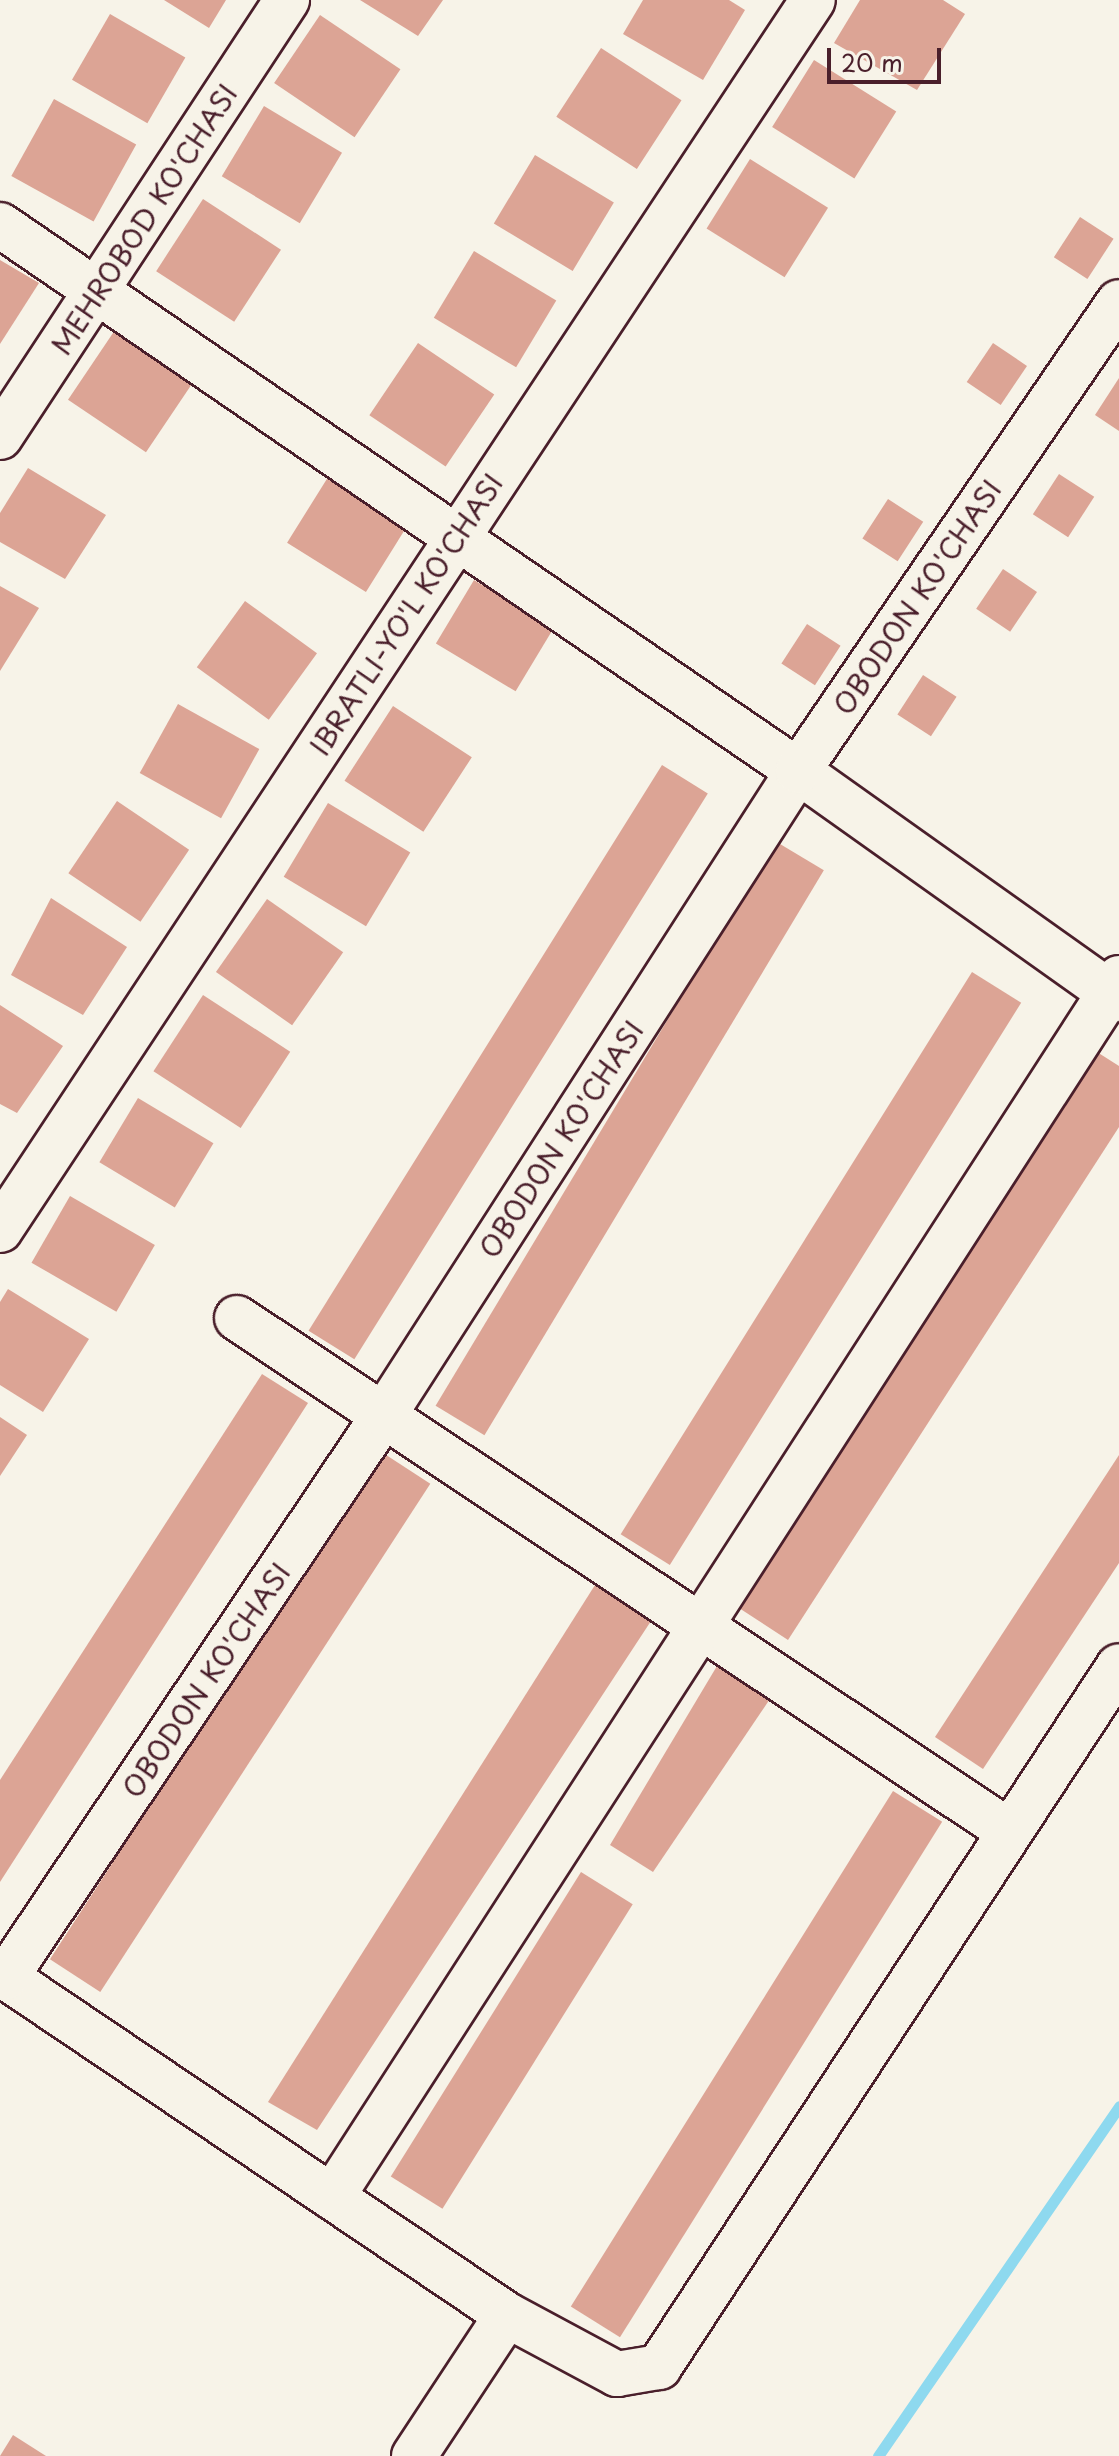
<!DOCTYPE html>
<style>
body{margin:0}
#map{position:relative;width:1119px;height:2456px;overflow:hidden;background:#f7f3e8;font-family:"Playpen Sans",sans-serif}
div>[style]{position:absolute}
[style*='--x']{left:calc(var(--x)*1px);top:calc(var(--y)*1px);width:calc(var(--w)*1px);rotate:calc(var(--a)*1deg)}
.stream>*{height:11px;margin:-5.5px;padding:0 5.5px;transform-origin:5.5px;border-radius:5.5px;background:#8ed9ef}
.building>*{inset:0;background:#dca495;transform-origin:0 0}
.roads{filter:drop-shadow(2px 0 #4a1f2b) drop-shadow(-2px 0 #4a1f2b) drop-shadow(0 2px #4a1f2b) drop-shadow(0 -2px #4a1f2b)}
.minor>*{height:44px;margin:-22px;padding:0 22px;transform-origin:22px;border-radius:22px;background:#f7f3e8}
span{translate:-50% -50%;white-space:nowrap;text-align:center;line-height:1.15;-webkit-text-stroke:6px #f7f3e8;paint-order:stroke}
.street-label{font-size:28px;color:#4a1f2b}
.scale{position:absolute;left:827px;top:48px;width:114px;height:36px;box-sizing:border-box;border:4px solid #4a1f2b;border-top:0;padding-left:10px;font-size:24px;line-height:28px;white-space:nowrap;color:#4a1f2b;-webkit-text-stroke:6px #f7f3e8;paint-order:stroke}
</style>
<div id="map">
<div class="stream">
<div style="--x:878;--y:2456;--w:425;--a:-55.4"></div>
</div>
<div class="building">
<div style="clip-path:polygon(164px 0,226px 0,209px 28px)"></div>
<div style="clip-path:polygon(360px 0,443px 0,418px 36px)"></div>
<div style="clip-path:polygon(643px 0,729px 0,745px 10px,703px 80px,623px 34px)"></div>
<div style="clip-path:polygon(860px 0,943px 0,965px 14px,917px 90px,834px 43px)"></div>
<div style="left:110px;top:14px;width:87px;height:76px;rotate:30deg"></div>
<div style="left:320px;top:15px;width:97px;height:82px;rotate:34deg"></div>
<div style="left:601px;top:48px;width:96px;height:82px;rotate:33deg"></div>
<div style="left:814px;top:60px;width:97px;height:79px;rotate:32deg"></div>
<div style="left:54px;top:99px;width:94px;height:88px;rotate:29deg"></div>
<div style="left:264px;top:106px;width:91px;height:82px;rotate:31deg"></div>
<div style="left:535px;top:155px;width:92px;height:80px;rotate:31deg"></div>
<div style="left:750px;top:159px;width:92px;height:82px;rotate:32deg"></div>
<div style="left:203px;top:199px;width:93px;height:86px;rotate:33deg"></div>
<div style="left:1080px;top:217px;width:40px;height:48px;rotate:33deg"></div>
<div style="left:474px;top:251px;width:96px;height:78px;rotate:31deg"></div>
<div style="clip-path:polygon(0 260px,39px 283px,0 344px)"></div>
<div style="left:115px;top:330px;width:94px;height:84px;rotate:34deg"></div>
<div style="left:418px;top:343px;width:92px;height:87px;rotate:34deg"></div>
<div style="left:993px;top:343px;width:41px;height:47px;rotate:34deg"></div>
<div style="clip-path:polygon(1119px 378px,1119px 431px,1095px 415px)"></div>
<div style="clip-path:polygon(28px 468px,106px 515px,65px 579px,0 542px,0 513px)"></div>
<div style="left:330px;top:474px;width:93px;height:81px;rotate:32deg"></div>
<div style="left:1059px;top:474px;width:42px;height:48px;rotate:33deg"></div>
<div style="left:888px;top:499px;width:42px;height:47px;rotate:33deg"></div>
<div style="left:1003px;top:569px;width:41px;height:48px;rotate:34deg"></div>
<div style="left:474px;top:580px;width:93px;height:74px;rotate:31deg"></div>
<div style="clip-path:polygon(0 586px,39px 608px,0 671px)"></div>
<div style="left:245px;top:601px;width:89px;height:82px;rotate:36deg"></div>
<div style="left:807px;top:624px;width:40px;height:47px;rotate:33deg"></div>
<div style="left:923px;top:675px;width:40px;height:47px;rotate:33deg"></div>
<div style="left:178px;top:704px;width:93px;height:79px;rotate:29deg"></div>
<div style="left:393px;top:706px;width:94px;height:89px;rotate:33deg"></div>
<div style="left:662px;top:765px;width:54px;height:667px;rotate:32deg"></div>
<div style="left:117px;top:801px;width:87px;height:87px;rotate:34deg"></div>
<div style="left:328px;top:803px;width:96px;height:86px;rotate:31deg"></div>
<div style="left:775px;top:841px;width:57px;height:659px;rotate:31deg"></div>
<div style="clip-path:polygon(51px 898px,127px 947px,83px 1015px,11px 975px)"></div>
<div style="left:267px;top:899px;width:93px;height:89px;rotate:35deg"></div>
<div style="left:972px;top:972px;width:58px;height:663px;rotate:32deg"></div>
<div style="left:203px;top:995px;width:104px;height:91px;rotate:33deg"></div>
<div style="clip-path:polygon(0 1005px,63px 1046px,17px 1113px,0 1104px)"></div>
<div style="clip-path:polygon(1097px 1052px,1119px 1066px,1119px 1127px,788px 1640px,739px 1608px)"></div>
<div style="left:138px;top:1098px;width:88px;height:75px;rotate:31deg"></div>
<div style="left:70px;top:1196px;width:98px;height:77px;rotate:30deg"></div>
<div style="clip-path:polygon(8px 1289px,89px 1339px,43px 1412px,0 1385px,0 1302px)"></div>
<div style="clip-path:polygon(262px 1374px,308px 1403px,0 1882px,0 1780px)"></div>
<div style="clip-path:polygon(0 1417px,27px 1435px,0 1476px)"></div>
<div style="left:380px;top:1451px;width:60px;height:606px;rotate:33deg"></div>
<div style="clip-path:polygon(1119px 1455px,1119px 1563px,983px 1769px,935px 1737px)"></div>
<div style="clip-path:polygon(595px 1585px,651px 1621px,317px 2130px,268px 2102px)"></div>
<div style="clip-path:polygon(717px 1666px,772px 1696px,653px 1872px,610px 1845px)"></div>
<div style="left:893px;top:1791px;width:58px;height:608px;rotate:32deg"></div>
<div style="left:581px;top:1872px;width:61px;height:359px;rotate:32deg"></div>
<div style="clip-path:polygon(13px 2435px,46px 2456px,0 2456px)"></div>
</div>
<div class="roads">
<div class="minor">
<div style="--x:0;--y:225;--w:967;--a:34.38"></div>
<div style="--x:798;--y:771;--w:394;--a:35.4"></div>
<div style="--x:0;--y:437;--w:523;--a:-56.71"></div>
<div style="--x:0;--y:1230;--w:1474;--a:-56.54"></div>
<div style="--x:237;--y:1318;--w:928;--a:33.62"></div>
<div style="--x:0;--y:1973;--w:612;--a:34"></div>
<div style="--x:507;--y:2315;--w:125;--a:28.2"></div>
<div style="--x:617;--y:2374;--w:43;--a:-9.5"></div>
<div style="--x:659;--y:2367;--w:838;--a:-56.73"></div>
<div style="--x:6;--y:1977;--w:677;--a:-56.08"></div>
<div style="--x:384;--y:1415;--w:766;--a:-57.26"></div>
<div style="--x:798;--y:771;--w:568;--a:-55.61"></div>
<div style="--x:332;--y:2197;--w:1451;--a:-57.15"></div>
<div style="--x:414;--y:2456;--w:169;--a:-56.6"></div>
</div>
</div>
<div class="street-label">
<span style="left:144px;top:219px;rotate:-57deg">MEHROBOD KO'CHASI</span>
<span style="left:917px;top:597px;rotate:-56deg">OBODON KO'CHASI</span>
<span style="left:406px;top:614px;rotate:-57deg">IBRATLI-YO'L KO'CHASI</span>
<span style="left:561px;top:1139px;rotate:-57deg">OBODON KO'CHASI</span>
<span style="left:206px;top:1680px;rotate:-56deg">OBODON KO'CHASI</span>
</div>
<div class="scale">20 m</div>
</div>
